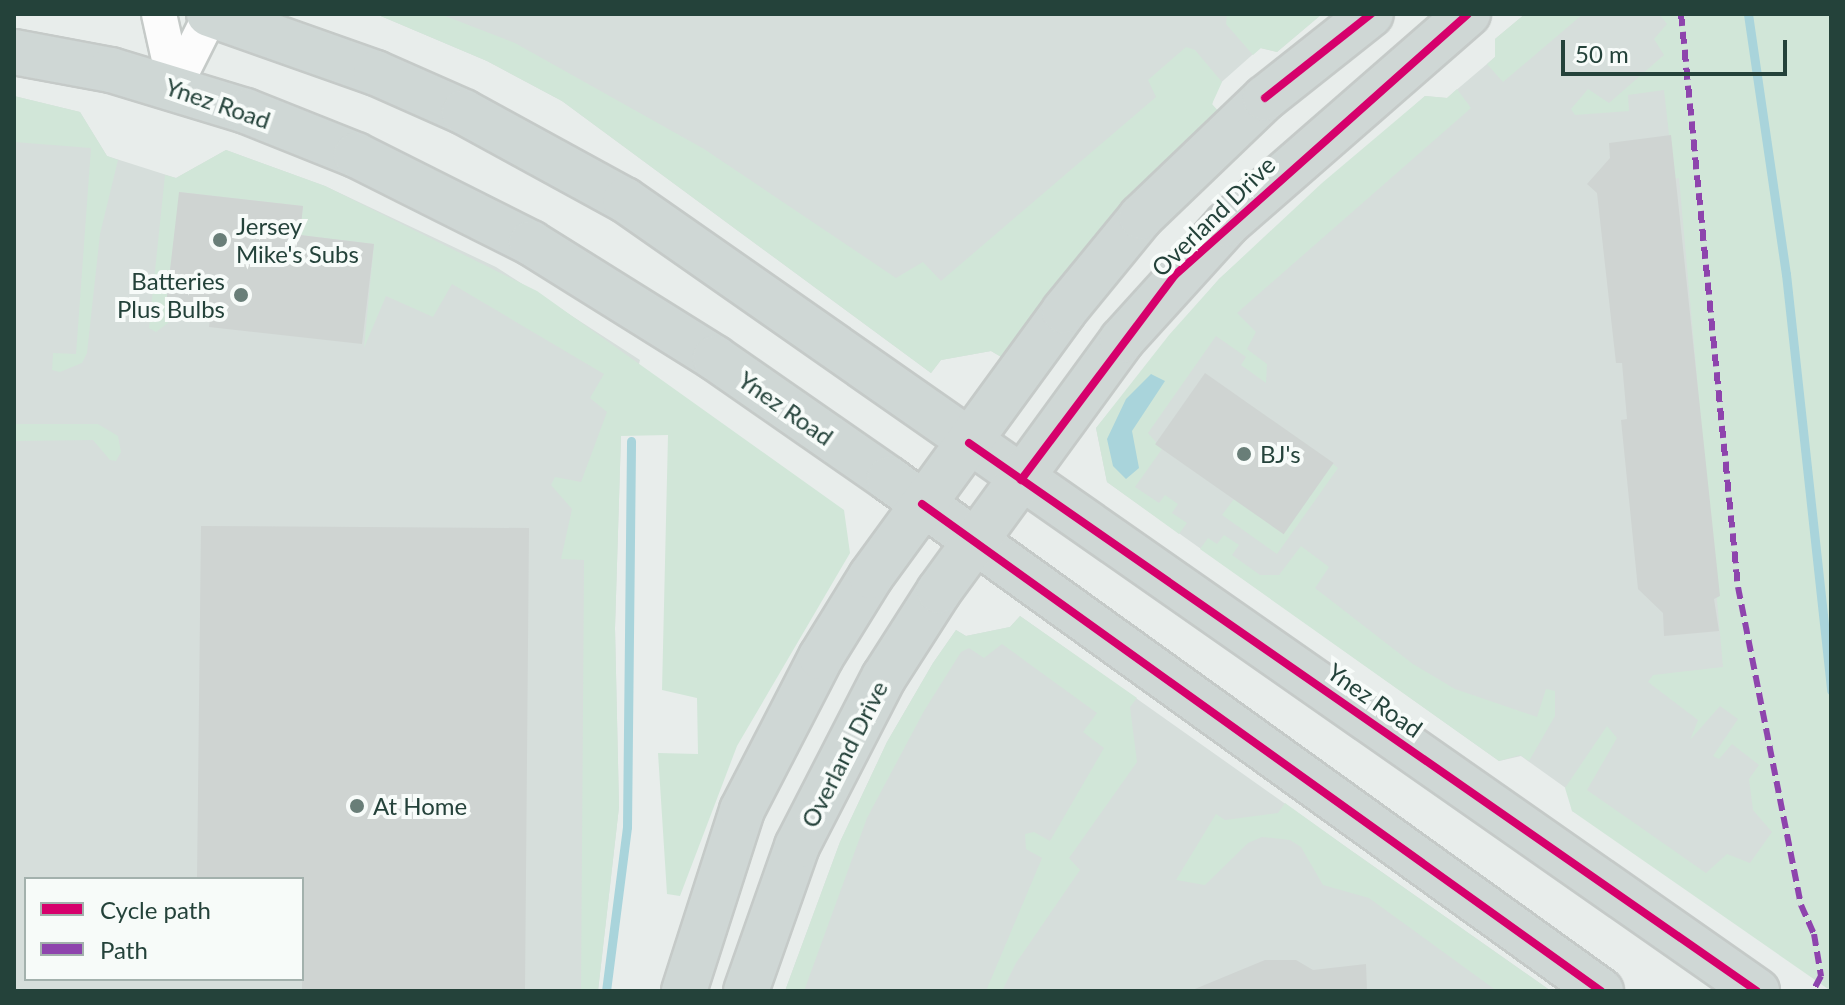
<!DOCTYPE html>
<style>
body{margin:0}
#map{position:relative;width:1845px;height:1005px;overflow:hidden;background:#e8edeb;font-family:Lato,sans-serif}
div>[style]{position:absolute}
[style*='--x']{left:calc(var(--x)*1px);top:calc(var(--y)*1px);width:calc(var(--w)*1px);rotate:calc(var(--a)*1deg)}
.built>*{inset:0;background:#d6dedb}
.green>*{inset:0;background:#d1e6d8}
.water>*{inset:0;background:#a9d4db}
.stream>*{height:9px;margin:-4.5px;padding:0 4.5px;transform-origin:4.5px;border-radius:4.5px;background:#a9d4db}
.building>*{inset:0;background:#cfd4d2;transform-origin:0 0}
.roads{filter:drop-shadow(2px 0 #c5cac8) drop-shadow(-2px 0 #c5cac8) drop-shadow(0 2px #c5cac8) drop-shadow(0 -2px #c5cac8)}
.minor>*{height:34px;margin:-17px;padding:0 17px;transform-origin:17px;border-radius:17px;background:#fcfcfc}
.major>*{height:44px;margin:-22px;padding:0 22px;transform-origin:22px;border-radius:22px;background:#cfd7d5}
.quiet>*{height:6px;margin-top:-3px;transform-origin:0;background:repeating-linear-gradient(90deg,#8e44ad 0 12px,transparent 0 18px)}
.cycleway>*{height:8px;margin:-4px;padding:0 4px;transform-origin:4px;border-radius:4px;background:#d6006c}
.dots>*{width:22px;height:22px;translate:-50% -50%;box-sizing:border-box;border:4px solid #f7fbf9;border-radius:50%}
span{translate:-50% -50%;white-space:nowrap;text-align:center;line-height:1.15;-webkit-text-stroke:8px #f7fbf9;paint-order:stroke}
.street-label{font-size:24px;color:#24423a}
.poi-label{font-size:24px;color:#24423a}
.left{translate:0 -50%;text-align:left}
.right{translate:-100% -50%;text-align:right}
.frame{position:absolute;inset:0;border:16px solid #24423a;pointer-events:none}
.legend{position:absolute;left:24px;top:877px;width:280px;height:104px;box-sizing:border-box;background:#f7fbf9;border:2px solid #a3b1ad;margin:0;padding:10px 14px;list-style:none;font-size:24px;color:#24423a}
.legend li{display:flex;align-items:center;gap:16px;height:40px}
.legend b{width:40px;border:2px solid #a3b1ad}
.scale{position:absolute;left:1561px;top:40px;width:226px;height:36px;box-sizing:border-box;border:4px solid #24423a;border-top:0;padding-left:10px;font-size:24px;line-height:28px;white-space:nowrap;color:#24423a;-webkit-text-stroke:6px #f7fbf9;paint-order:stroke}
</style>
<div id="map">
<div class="built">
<div style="clip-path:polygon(376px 14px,1322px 14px,1277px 52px,1260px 48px,1216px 87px,1212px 105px,1219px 112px,1102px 230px,1003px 358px,991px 351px,941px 360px,931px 373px,562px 101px,487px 61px)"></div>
<div style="clip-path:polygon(1525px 14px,1673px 14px,1799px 929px,1572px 811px,1570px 791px,1521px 756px,1499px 761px,1107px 482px,1096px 428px,1219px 279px,1425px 96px,1447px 98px,1487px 64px,1495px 57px,1495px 39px)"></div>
<div style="clip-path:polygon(evenodd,14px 96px,80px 112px,107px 156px,176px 178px,226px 150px,325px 186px,496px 267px,640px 360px,621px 435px,615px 628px,619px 807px,598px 991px,14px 991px,14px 96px,26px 879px,302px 879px,302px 979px,26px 979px,26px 879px)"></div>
<div style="clip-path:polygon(1020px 616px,1349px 849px,1551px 991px,785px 991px,840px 842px,887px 742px,933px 663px,956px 630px,966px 636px,1010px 627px)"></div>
</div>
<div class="green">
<div style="clip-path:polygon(376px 14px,440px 14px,515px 43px,704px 149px,896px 278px,923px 262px,941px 281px,1156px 97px,1148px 80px,1186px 47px,1195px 50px,1222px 82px,1212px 104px,1219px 112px,1102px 230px,1003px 358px,991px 351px,941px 360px,931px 373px,562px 101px,487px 61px)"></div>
<div style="clip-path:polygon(1227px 14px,1322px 14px,1277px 52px,1261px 48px,1253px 55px,1226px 24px)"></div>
<div style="clip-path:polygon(1525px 14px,1583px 14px,1503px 82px,1487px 64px,1495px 57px,1495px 39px)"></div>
<div style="clip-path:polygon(1659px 14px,1831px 14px,1831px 991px,1572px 811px,1565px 788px,1607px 726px,1617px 738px,1587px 790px,1706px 873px,1727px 854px,1750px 863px,1772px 832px,1753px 810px,1749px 779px,1759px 765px,1732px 744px,1719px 759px,1713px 756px,1738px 719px,1720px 706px,1690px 740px,1698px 720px,1648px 682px,1653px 675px,1723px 667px,1679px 178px,1674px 179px,1664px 90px,1628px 95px,1629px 111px,1575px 115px,1571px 109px,1588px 89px,1609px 103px,1664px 55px,1654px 39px,1667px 24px)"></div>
<div style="clip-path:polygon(1457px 89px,1471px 108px,1237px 313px,1256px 332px,1247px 349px,1267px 364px,1266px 383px,1241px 365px,1246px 357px,1216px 336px,1148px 433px,1162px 449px,1135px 487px,1159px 503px,1165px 495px,1178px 504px,1172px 513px,1187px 523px,1179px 534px,1107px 482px,1096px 428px,1169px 335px,1219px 279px,1322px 183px,1425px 96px,1447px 98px)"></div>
<div style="clip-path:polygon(14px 96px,80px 112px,107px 156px,118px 160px,100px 234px,87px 353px,82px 363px,60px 372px,52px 370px,53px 353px,76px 354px,91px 148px,14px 142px)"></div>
<div style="clip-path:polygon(226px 150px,325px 186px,537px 291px,844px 510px,850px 553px,737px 746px,680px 896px,667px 894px,658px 753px,698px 754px,697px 698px,662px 690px,668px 435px,621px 436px,615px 628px,619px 807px,598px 991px,581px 991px,584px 560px,561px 559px,572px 509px,551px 485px,555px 477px,581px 482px,607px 412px,590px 398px,604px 374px,452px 284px,433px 317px,386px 296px,364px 348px,374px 244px,300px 235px,303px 206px,180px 192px,166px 305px,172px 306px,168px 323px,156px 332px,149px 328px,165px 175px,176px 178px)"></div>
<div style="clip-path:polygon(14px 424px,98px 424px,118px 436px,121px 452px,116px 461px,110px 460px,93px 440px,14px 441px)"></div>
<div style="clip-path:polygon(1333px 464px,1338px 468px,1277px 554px,1222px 515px,1234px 499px)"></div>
<div style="clip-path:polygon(1224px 535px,1239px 545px,1232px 555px,1260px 575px,1279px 575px,1301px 546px,1329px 567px,1315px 588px,1413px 664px,1455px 689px,1537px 717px,1546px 689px,1555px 691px,1555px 716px,1529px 761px,1520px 755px,1499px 761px,1200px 549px,1208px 538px,1217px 544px)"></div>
<div style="clip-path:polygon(1020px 616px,1137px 698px,1130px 707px,1137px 762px,1069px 858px,1080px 870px,1016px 963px,1002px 991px,986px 991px,1042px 858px,1026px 849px,1025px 834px,1034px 832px,1050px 841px,1104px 748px,1083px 732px,1097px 713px,1002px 644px,984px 658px,969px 648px,961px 652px,924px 711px,867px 818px,804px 991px,785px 991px,840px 842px,887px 742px,933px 663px,956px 630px,966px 636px,1010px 627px)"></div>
<div style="clip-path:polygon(1285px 803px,1349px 849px,1551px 991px,1497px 991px,1369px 898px,1323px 885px,1301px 847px,1290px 840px,1262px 837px,1248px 843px,1205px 885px,1176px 880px,1216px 814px,1225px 820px,1278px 813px)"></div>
</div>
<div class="water">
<div style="clip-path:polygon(1151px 374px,1165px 381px,1132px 431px,1139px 468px,1126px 479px,1113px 466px,1107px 439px,1126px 399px)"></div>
</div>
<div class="stream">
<div style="--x:1748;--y:14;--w:263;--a:81.7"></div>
<div style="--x:1786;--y:274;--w:419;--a:83.8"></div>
<div style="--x:606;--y:991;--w:165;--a:-82.7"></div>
<div style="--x:627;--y:827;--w:386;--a:-89.4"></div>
</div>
<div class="building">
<div style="clip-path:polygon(1671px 135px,1720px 596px,1714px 599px,1719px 631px,1664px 636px,1663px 613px,1638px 589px,1621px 420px,1627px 419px,1622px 363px,1616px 363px,1597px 193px,1587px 184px,1610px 158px,1609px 143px)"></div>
<div style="clip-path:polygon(179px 192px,303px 206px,300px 235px,374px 244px,362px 344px,209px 327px,211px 310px,166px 305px)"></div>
<div style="left:1205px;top:373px;width:157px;height:87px;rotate:35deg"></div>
<div style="clip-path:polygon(201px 526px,529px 528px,525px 991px,302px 991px,302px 879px,197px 879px)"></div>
<div style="clip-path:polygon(1265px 960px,1296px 960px,1313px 970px,1366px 964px,1367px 991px,1190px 991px)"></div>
</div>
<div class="roads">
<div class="minor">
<div style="--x:159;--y:14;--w:74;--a:77.5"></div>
<div style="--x:175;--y:86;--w:80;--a:-63.4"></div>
</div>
<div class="major">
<div style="--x:209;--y:14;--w:177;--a:19.5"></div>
<div style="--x:376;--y:73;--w:96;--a:23.9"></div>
<div style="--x:464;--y:112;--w:183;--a:28.7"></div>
<div style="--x:625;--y:200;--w:1381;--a:34.94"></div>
<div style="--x:14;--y:52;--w:99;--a:10.5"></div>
<div style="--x:111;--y:70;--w:141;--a:16.9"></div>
<div style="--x:246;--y:111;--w:118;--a:21.8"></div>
<div style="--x:356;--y:155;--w:196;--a:26.7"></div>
<div style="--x:531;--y:243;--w:217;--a:32"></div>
<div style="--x:715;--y:358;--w:212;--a:34.8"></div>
<div style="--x:889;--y:479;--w:877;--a:35.72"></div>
<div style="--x:684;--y:991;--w:190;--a:-72.2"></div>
<div style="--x:742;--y:810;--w:172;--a:-62.7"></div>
<div style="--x:821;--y:657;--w:95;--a:-58.3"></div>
<div style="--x:871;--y:576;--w:328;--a:-53.9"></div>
<div style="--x:1064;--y:311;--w:122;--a:-50.7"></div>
<div style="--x:1141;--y:217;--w:172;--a:-43.8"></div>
<div style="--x:1265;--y:98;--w:135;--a:-38.4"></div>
<div style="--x:746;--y:991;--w:154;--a:-70.6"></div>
<div style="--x:797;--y:846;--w:190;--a:-62.8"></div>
<div style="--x:884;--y:677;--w:102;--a:-57.4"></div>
<div style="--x:939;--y:591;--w:311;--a:-53.9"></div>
<div style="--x:1122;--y:340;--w:156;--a:-47.8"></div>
<div style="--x:1227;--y:224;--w:320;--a:-41.1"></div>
</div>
</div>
<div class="quiet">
<div style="--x:1681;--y:14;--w:576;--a:84.32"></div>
<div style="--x:1738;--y:587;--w:324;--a:78.8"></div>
<div style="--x:1801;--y:905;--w:32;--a:66"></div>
<div style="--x:1814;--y:934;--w:43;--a:80.5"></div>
<div style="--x:1821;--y:976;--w:17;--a:118"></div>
</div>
<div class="cycleway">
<div style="--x:1265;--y:98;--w:135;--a:-38.4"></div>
<div style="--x:969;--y:443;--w:960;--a:34.82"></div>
<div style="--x:1021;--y:480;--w:256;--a:-53.1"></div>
<div style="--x:1175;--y:275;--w:392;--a:-41.7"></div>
<div style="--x:922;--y:504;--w:836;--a:35.65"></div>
</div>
<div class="dots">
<div style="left:220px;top:240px;background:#697e78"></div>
<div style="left:241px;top:295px;background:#697e78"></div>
<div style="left:1244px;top:454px;background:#697e78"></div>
<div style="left:357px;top:806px;background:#697e78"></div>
</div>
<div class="street-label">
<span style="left:218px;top:103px;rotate:19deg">Ynez Road</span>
<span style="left:1213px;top:216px;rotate:-44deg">Overland Drive</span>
<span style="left:786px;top:408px;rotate:35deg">Ynez Road</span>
<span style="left:1375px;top:700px;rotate:35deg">Ynez Road</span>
<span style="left:844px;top:754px;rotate:-63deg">Overland Drive</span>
</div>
<div class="poi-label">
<span class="left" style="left:236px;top:240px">Jersey<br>Mike's Subs</span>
<span class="right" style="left:225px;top:295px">Batteries<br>Plus Bulbs</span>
<span class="left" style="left:1260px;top:454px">BJ's</span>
<span class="left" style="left:373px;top:806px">At Home</span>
</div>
<div class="frame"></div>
<ul class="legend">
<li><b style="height:10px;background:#d6006c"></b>Cycle path</li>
<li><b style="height:10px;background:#8e44ad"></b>Path</li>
</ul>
<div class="scale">50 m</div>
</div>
